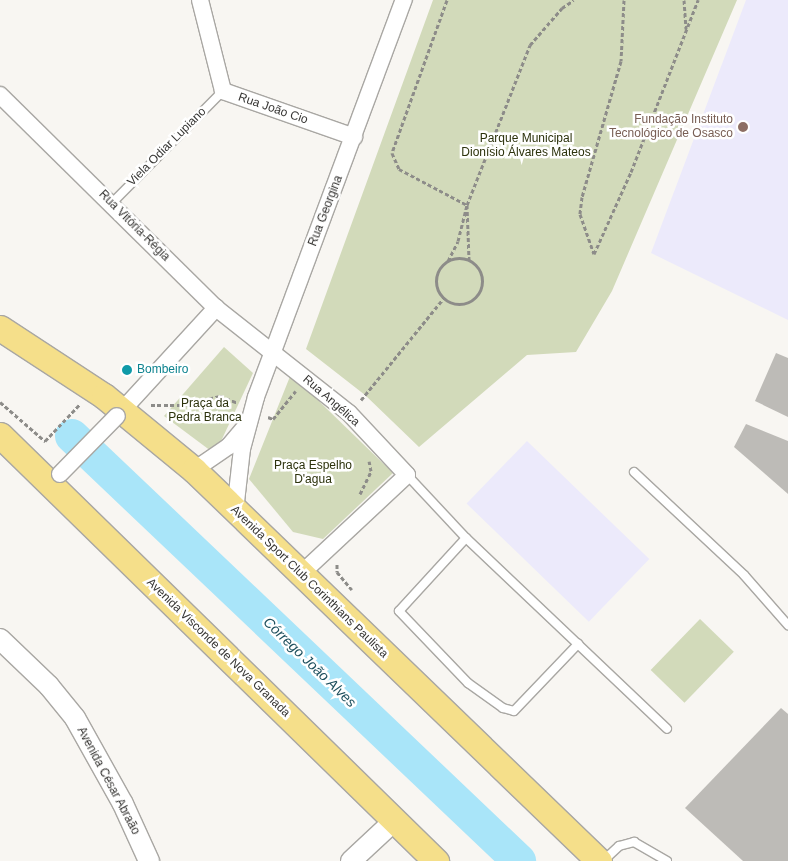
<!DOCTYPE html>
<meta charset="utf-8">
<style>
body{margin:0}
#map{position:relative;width:788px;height:861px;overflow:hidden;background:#f8f6f2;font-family:Helvetica,sans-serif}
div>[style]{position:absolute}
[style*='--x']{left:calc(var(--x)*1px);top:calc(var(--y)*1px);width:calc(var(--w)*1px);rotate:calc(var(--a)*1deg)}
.education>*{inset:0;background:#eceafb;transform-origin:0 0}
.green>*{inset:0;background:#d2daba;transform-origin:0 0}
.river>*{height:34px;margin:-17px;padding:0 17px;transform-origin:17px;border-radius:17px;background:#a9e5f9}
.building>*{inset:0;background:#bdbbb7}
.path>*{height:3px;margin-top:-1.5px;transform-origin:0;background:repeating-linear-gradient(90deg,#8d8c89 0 4px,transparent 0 6.5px)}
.path>.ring{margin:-1.5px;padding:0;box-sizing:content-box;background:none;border:3px solid #8d8c89;border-radius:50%}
.roads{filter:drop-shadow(1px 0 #a9a7a3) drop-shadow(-1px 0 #a9a7a3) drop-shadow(0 1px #a9a7a3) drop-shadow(0 -1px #a9a7a3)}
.service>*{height:8px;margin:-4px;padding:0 4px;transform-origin:4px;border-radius:4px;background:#fff}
.minor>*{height:16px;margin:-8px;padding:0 8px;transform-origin:8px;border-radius:8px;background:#fff}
.tertiary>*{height:20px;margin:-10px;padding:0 10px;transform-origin:10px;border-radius:10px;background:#fff}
.primary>*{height:25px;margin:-12.5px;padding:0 12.5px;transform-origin:12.5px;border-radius:12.5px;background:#f5df8a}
.bridges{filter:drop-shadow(1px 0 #a9a7a3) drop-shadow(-1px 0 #a9a7a3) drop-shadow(0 1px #a9a7a3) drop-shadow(0 -1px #a9a7a3)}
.minor-bridge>*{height:16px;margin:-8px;padding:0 8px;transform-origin:8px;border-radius:8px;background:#fff}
.dots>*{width:14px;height:14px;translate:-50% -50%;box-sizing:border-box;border:2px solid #fff;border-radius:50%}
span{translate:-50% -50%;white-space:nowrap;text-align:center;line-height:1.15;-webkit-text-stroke:5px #fff;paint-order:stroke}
.street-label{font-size:12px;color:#353432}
.education-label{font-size:12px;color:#785e54}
.right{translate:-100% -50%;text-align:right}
.park-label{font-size:12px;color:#2c320c}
.culture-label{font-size:12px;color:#0d838f}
.left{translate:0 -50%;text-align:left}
.water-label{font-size:14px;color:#1d4f5d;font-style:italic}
</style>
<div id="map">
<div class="education">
<div style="clip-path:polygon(746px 0,788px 0,788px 320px,651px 253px)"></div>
<div style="left:527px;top:441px;width:170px;height:87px;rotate:44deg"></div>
</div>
<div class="green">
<div style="clip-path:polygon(433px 0,737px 0,612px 291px,576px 352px,527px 355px,419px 447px,365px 395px,306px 349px)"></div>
<div style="clip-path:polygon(224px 347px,253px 373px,215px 454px,164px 416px)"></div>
<div style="clip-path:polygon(291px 374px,393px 473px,323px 539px,293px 532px,249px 479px)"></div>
<div style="left:700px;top:619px;width:47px;height:71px;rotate:44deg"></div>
</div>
<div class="river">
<div style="--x:72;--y:436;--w:617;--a:43.55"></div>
</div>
<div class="building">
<div style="clip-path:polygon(776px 353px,788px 358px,788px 417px,755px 401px)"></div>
<div style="clip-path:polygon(746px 424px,788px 441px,788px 494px,734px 447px)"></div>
<div style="clip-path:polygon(781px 708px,788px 714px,788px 861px,743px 861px,685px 808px)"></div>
</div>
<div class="path">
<div style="--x:447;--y:0;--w:163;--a:109.8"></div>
<div style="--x:392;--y:153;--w:17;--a:66"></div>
<div style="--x:399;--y:169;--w:77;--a:27.9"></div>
<div style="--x:467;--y:205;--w:172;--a:-68.5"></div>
<div style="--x:530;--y:45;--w:49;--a:-49.1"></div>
<div style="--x:562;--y:8;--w:14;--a:-34"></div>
<div style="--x:624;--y:0;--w:61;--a:92.8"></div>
<div style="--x:621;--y:61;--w:141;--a:106"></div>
<div style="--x:582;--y:197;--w:17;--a:97"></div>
<div style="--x:580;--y:214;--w:42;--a:70.7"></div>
<div style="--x:594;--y:254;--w:90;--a:-65.7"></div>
<div style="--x:631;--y:172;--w:185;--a:-68.7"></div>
<div style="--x:684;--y:0;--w:29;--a:86"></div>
<div class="ring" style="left:436px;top:258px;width:43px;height:43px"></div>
<div style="--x:448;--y:261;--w:22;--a:-63"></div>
<div style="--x:458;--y:241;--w:37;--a:-76"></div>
<div style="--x:467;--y:205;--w:55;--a:87.9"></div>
<div style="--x:361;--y:400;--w:132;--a:-50.9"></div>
<div style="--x:0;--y:402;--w:60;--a:40.9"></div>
<div style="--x:45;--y:441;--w:51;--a:-46.6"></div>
<div style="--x:151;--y:405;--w:33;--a:0"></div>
<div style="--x:184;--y:405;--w:37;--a:-14"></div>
<div style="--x:220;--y:396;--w:19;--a:21"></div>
<div style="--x:268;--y:417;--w:5;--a:22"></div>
<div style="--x:273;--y:419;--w:36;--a:-51"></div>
<div style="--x:360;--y:494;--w:25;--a:-64"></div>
<div style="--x:371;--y:471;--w:10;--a:-101"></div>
<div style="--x:337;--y:564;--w:8;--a:90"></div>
<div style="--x:337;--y:572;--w:23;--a:50"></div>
</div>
<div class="roads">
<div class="service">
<div style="--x:112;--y:203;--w:158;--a:-45.3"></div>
<div style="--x:634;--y:472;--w:151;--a:43.1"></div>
<div style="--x:744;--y:575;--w:67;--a:48.7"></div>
<div style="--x:407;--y:475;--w:86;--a:46.9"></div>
<div style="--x:466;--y:538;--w:277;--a:43.5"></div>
<div style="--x:466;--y:538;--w:99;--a:132.5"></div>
<div style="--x:399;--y:611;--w:100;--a:46.2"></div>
<div style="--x:468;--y:683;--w:43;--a:35.5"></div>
<div style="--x:503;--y:708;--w:11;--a:15"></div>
<div style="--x:514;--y:711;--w:93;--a:-46.3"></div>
<div style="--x:603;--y:861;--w:22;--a:-43"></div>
<div style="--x:619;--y:846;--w:16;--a:-15"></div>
<div style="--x:634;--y:842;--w:38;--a:30"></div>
</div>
<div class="minor">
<div style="--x:200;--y:0;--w:94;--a:75.8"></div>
<div style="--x:223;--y:91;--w:139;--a:19.3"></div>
<div style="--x:0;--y:95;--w:303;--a:44.6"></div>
<div style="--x:216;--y:308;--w:169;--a:38.3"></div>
<div style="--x:349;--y:413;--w:85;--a:46.9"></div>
<div style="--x:407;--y:475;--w:145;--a:137"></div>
<div style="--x:117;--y:416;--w:147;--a:-47.5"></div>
<div style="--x:194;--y:470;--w:42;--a:-34.4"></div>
<div style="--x:229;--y:446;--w:26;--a:-50"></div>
<div style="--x:235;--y:511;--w:62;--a:-83.6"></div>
<div style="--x:242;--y:449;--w:54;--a:-74.9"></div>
<div style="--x:256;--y:397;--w:424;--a:-69.6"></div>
</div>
<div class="tertiary">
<div style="--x:0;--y:639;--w:68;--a:43.8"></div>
<div style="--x:49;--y:686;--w:41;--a:50.9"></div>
<div style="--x:75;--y:718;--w:98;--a:60.8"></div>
<div style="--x:123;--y:804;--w:63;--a:65.5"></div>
<div style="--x:351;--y:861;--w:60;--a:-43"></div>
</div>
<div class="primary">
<div style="--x:0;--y:328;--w:124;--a:33.2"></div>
<div style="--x:104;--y:396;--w:117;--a:39.4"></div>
<div style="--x:194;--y:470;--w:563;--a:43.99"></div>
<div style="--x:0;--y:435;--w:610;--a:44.34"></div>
</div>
</div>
<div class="bridges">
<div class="minor-bridge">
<div style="--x:60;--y:474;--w:81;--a:-45.5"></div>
</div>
</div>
<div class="dots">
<div style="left:743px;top:127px;background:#8d6e63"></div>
<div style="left:127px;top:370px;background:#0f9aa8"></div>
</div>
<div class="street-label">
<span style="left:273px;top:109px;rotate:19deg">Rua João Cio</span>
<span style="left:167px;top:147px;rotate:-45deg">Viela Odiar Lupiano</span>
<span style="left:326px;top:211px;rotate:-69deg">Rua Georgina</span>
<span style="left:134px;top:226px;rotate:45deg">Rua Vitória-Régia</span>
<span style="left:331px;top:401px;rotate:41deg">Rua Angélica</span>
<span style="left:309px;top:582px;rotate:44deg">Avenida Sport Club Corinthians Paulista</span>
<span style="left:218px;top:648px;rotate:44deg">Avenida Visconde de Nova Granada</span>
<span style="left:108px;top:781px;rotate:62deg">Avenida César Abraão</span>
</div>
<div class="education-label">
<span class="right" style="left:733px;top:127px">Fundação Instituto<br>Tecnológico de Osasco</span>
</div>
<div class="park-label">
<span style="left:526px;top:146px">Parque Municipal<br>Dionísio Álvares Mateos</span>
<span style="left:205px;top:411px">Praça da<br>Pedra Branca</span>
<span style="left:313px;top:473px">Praça Espelho<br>D'agua</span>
</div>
<div class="culture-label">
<span class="left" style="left:137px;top:370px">Bombeiro</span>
</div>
<div class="water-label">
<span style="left:310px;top:662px;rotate:44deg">Córrego João Alves</span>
</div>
</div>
